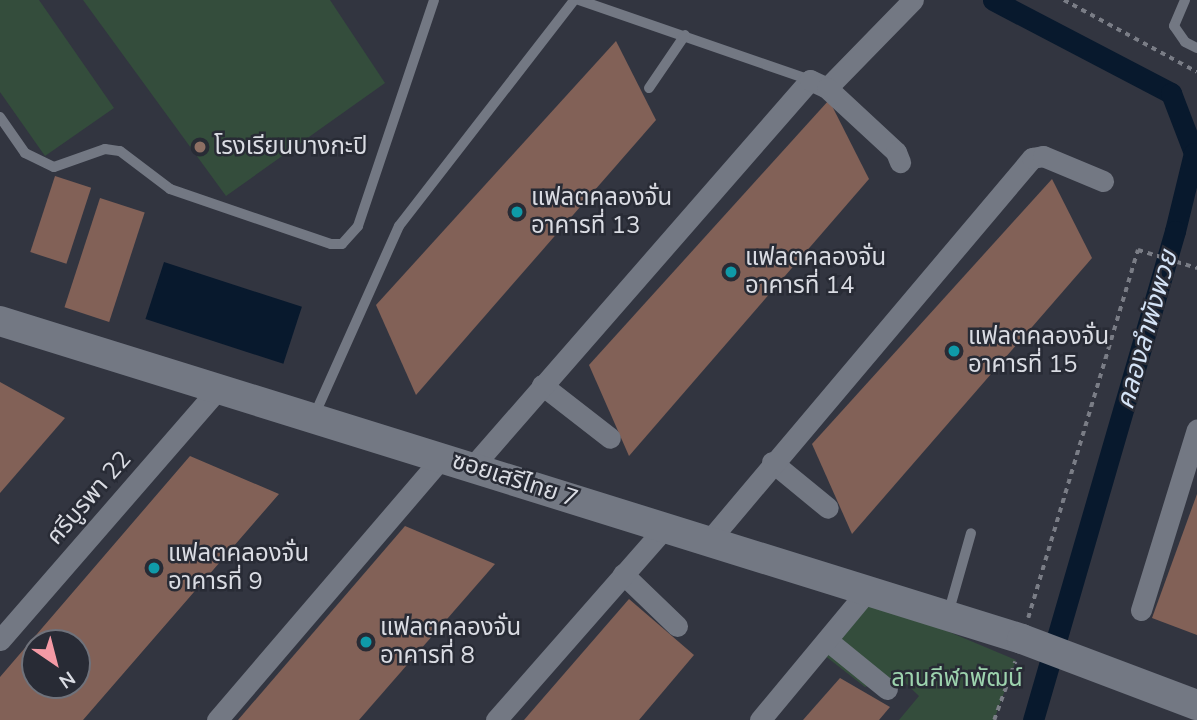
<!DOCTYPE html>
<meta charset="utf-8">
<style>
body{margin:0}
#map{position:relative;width:1197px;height:720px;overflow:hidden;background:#323540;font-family:"Nunito Sans","Noto Sans Thai",sans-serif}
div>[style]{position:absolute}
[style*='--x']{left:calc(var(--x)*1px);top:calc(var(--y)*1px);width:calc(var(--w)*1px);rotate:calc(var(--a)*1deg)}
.green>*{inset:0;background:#344d3c}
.water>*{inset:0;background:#08192d;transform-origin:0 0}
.canal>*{height:21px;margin:-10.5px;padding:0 10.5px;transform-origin:10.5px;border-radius:10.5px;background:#08192d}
.building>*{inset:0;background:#826157;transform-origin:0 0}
.path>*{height:3.5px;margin-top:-1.75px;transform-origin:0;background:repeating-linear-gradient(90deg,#7a7d86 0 5px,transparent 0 10px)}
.lane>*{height:10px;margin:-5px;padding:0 5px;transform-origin:5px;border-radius:5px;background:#737883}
.street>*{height:21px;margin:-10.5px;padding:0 10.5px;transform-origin:10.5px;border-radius:10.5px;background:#737883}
.secondary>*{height:30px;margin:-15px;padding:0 15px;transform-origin:15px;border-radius:15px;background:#737883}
.dots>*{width:19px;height:19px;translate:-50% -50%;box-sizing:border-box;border:4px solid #282b35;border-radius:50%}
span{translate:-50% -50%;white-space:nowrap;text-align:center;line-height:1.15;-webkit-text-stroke:5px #282b35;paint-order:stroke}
.poi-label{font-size:24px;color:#dadce3}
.left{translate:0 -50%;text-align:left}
.street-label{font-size:24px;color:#dadce3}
.park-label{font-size:24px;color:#9dd3ae}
.water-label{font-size:26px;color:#d5e4f7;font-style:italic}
.north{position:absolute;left:21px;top:629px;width:70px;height:70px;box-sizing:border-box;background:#282b35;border:2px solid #6f727b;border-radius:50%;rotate:145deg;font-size:19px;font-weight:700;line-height:28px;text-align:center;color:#dadce3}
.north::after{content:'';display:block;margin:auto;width:24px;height:32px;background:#f49aa5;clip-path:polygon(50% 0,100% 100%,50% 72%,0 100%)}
</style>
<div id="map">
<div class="green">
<div style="clip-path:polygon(0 0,39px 0,114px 108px,45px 156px,0 92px)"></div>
<div style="clip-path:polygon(83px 0,330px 0,385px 83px,226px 196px)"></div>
<div style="clip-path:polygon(873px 600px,1016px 660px,994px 720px,899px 720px,919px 696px,898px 676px,865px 687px,824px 655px)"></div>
</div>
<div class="water">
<div style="left:164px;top:262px;width:145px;height:60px;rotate:18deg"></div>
</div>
<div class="canal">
<div style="--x:993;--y:0;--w:201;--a:27.6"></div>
<div style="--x:1171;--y:93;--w:64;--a:69"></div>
<div style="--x:1194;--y:153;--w:80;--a:103.7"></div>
<div style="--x:1175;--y:231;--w:509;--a:106.19"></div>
</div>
<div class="building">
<div style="clip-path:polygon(616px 41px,656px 120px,416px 395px,376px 305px)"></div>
<div style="clip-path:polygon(829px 100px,869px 179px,629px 456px,589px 365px)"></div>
<div style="left:55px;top:176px;width:38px;height:80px;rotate:18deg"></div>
<div style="clip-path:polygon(1052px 179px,1092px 258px,852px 534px,812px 444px)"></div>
<div style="left:100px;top:198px;width:47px;height:115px;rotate:18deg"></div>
<div style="clip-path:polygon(0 382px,65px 418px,0 493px)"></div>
<div style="clip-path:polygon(evenodd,190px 456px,279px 494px,83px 720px,0 720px,0 677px,190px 456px,35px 643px,77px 643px,77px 685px,35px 685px,35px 643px)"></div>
<div style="clip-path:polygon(1197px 494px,1197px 635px,1152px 618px)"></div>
<div style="clip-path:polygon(405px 526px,495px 564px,359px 720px,238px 720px)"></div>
<div style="clip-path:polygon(629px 599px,694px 655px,639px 720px,524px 720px)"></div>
<div style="clip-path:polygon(840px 678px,890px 707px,879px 720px,803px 720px)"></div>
</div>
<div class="path">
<div style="--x:1064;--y:0;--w:151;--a:28.4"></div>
<div style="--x:1028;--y:618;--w:384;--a:-73.4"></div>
<div style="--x:1138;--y:250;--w:62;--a:17"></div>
<div style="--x:994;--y:720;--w:62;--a:-70.1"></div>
</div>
<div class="lane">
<div style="--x:579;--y:0;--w:244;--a:19.1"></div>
<div style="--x:1185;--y:0;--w:28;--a:113"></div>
<div style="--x:1174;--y:26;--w:19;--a:55"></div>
<div style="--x:1185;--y:42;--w:13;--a:27"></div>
<div style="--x:649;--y:88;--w:64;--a:-55.8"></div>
<div style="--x:0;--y:117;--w:44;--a:55.2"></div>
<div style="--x:25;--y:153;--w:32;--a:26"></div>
<div style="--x:54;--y:167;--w:54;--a:-19.4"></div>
<div style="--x:105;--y:149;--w:15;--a:8"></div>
<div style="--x:120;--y:151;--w:63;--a:37.2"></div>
<div style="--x:170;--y:189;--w:170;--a:18.9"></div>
<div style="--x:331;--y:244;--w:11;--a:0"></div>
<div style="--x:342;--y:244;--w:24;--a:-48"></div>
<div style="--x:358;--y:226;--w:238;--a:-71.4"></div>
<div style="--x:314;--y:416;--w:208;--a:-65.9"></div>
<div style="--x:399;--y:226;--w:286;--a:-52.2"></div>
<div style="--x:948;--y:614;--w:84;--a:-74.1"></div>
</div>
<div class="street">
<div style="--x:827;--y:88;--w:123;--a:-45.7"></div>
<div style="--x:542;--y:385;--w:86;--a:37.9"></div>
<div style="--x:772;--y:462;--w:72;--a:39.4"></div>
<div style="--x:474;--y:465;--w:511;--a:-48.89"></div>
<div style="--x:810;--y:80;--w:19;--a:25"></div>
<div style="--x:827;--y:88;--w:94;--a:42.8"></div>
<div style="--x:896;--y:152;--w:11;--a:68"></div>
<div style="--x:707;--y:543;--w:504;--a:-49.83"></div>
<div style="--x:1032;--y:158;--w:11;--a:-10"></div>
<div style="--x:1043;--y:156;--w:65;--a:22.6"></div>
<div style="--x:623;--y:574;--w:75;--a:43.9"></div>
<div style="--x:1141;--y:610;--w:189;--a:-72.8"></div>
<div style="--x:0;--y:640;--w:331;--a:-49"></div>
<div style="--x:828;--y:641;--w:76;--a:39.1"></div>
<div style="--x:217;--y:720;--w:348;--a:-49.4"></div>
<div style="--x:496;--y:720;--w:253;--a:-48.7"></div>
<div style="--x:760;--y:720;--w:169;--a:-50.3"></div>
</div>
<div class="secondary">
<div style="--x:0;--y:321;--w:1070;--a:17.28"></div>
<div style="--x:1022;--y:639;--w:187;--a:20.7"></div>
</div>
<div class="dots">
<div style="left:200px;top:147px;background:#8d6e63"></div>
<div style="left:517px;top:212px;background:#0f9aa8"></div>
<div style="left:731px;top:272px;background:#0f9aa8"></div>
<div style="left:954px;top:351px;background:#0f9aa8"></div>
<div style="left:154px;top:568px;background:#0f9aa8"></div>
<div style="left:366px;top:642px;background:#0f9aa8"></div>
</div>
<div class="poi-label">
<span class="left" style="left:214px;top:147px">โรงเรียนบางกะปิ</span>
<span class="left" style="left:531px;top:212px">แฟลตคลองจั่น<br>อาคารที่ 13</span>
<span class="left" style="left:745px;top:272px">แฟลตคลองจั่น<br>อาคารที่ 14</span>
<span class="left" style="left:968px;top:351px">แฟลตคลองจั่น<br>อาคารที่ 15</span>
<span class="left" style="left:168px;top:568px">แฟลตคลองจั่น<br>อาคารที่ 9</span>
<span class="left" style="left:380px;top:642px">แฟลตคลองจั่น<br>อาคารที่ 8</span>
</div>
<div class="street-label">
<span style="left:515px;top:480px;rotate:18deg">ซอยเสรีไทย 7</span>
<span style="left:89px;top:498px;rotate:-49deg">ศรีบูรพา 22</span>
</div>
<div class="park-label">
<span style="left:957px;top:679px">ลานกีฬาพัฒน์</span>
</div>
<div class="water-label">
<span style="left:1147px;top:330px;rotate:-74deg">คลองลำพังพวย</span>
</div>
<div class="north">N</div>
</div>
